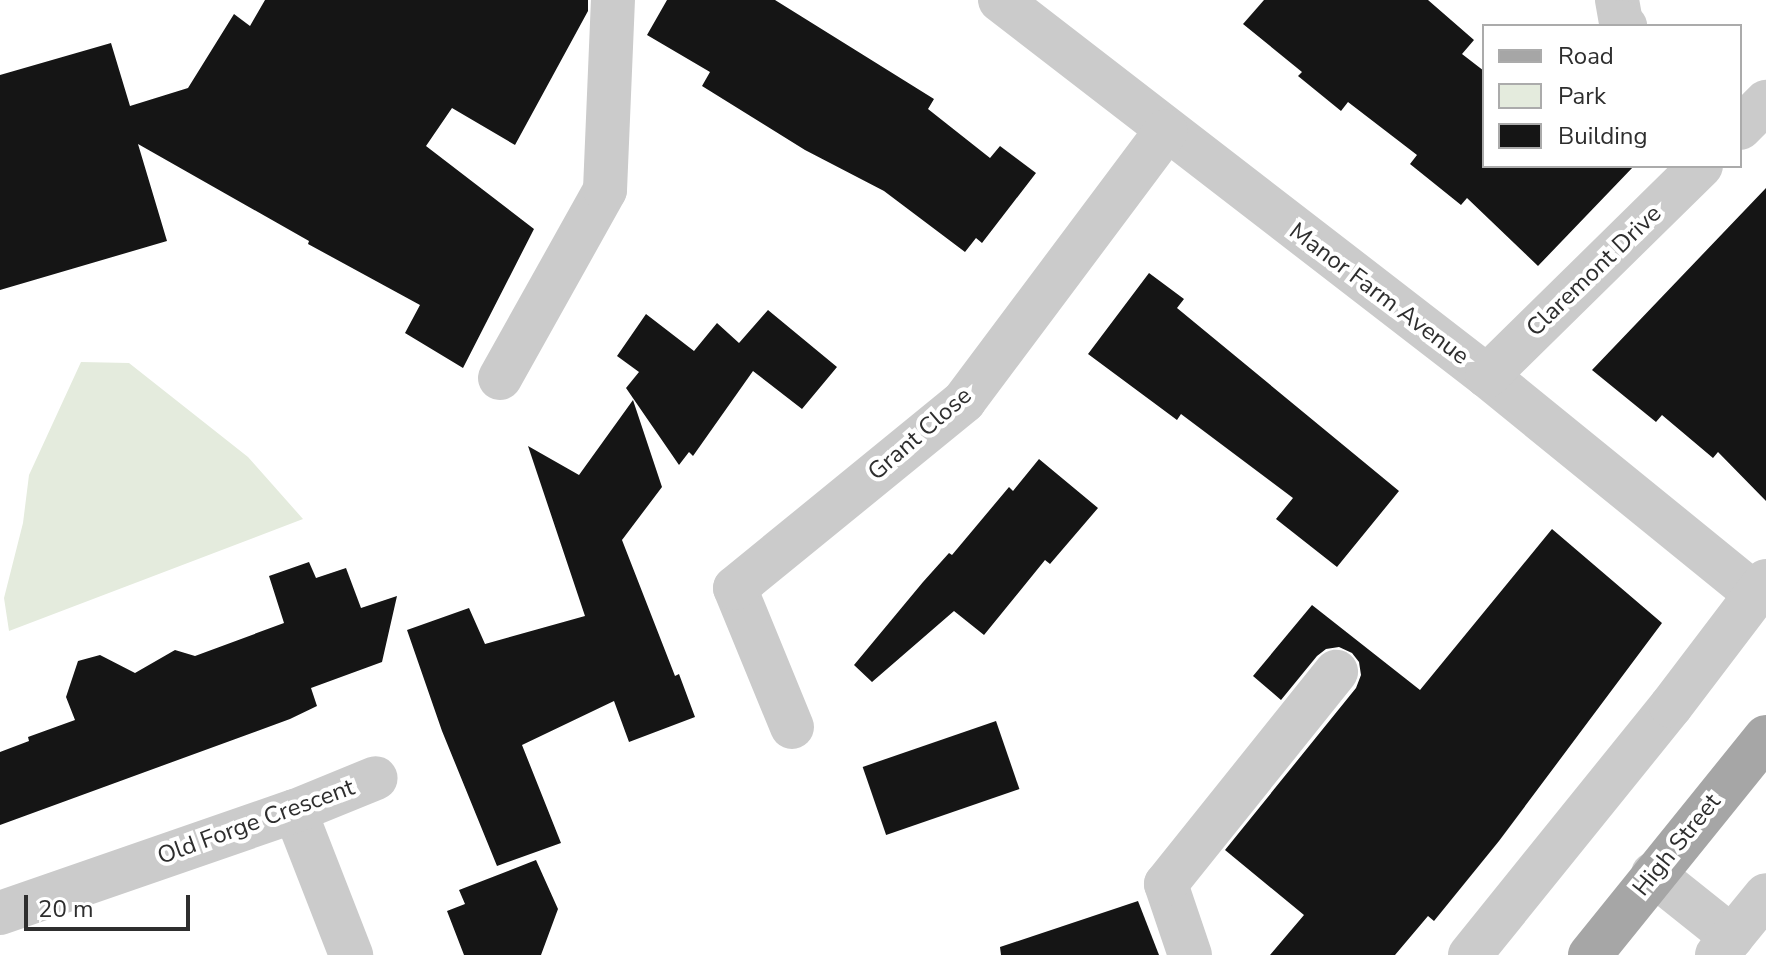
<!DOCTYPE html>
<style>
body{margin:0}
#map{position:relative;width:1766px;height:955px;overflow:hidden;background:#fff;font-family:"Nunito Sans",sans-serif}
div>[style]{position:absolute}
[style*='--x']{left:calc(var(--x)*1px);top:calc(var(--y)*1px);width:calc(var(--w)*1px);rotate:calc(var(--a)*1deg)}
.green>*{inset:0;background:#e4ebdd}
.building>*{inset:0;background:#151515;transform-origin:0 0}
.minor>*{height:44px;margin:-22px;padding:0 22px;transform-origin:22px;border-radius:22px;background:#cbcbcb}
.major>*{height:44px;margin:-22px;padding:0 22px;transform-origin:22px;border-radius:22px;background:#a6a6a6}
span{translate:-50% -50%;white-space:nowrap;text-align:center;line-height:1.15;-webkit-text-stroke:8px #fff;paint-order:stroke}
.street-label{font-size:24px;color:#2e2e2e}
.legend{position:absolute;left:1482px;top:24px;width:260px;height:144px;box-sizing:border-box;background:#fff;border:2px solid #ababab;margin:0;padding:10px 14px;list-style:none;font-size:24px;color:#2e2e2e}
.legend li{display:flex;align-items:center;gap:16px;height:40px}
.legend b{width:40px;border:2px solid #ababab}
.scale{position:absolute;left:24px;top:895px;width:166px;height:36px;box-sizing:border-box;border:4px solid #2e2e2e;border-top:0;padding-left:10px;font-size:24px;line-height:28px;white-space:nowrap;color:#2e2e2e;-webkit-text-stroke:6px #fff;paint-order:stroke}
</style>
<div id="map">
<div class="green">
<div style="clip-path:polygon(81px 362px,129px 363px,248px 457px,303px 519px,9px 631px,4px 598px,23px 523px,29px 475px)"></div>
</div>
<div class="building">
<div style="clip-path:polygon(265px 0,588px 0,588px 11px,515px 145px,452px 108px,426px 146px,534px 229px,463px 368px,405px 333px,420px 305px,308px 244px,309px 241px,138px 144px,167px 241px,0 290px,0 75px,111px 43px,130px 106px,188px 88px,234px 14px,250px 26px)"></div>
<div style="clip-path:polygon(667px 0,775px 0,934px 99px,928px 109px,990px 158px,1000px 146px,1036px 173px,982px 243px,976px 238px,965px 252px,884px 191px,805px 150px,702px 86px,710px 72px,647px 35px)"></div>
<div style="clip-path:polygon(1264px 0,1428px 0,1474px 40px,1462px 54px,1484px 71px,1484px 166px,1634px 166px,1538px 266px,1467px 198px,1461px 205px,1410px 164px,1417px 155px,1348px 102px,1341px 111px,1298px 76px,1302px 72px,1243px 24px)"></div>
<div style="clip-path:polygon(1766px 188px,1766px 501px,1718px 452px,1713px 458px,1662px 415px,1656px 422px,1592px 370px)"></div>
<div style="clip-path:polygon(1149px 273px,1184px 299px,1177px 308px,1399px 491px,1337px 567px,1276px 519px,1293px 498px,1181px 414px,1177px 420px,1088px 354px)"></div>
<div style="clip-path:polygon(768px 310px,837px 367px,802px 409px,753px 371px,693px 456px,689px 452px,679px 465px,626px 388px,639px 372px,617px 356px,646px 314px,694px 351px,717px 323px,739px 343px)"></div>
<div style="clip-path:polygon(633px 400px,662px 487px,622px 540px,675px 676px,679px 674px,695px 717px,629px 742px,614px 701px,522px 745px,561px 843px,497px 866px,442px 731px,407px 630px,469px 608px,485px 644px,585px 616px,528px 446px,579px 475px)"></div>
<div style="clip-path:polygon(1039px 459px,1098px 508px,1050px 564px,1045px 560px,984px 635px,954px 611px,872px 682px,854px 665px,923px 582px,949px 553px,952px 555px,1009px 487px,1013px 491px)"></div>
<div style="clip-path:polygon(1552px 529px,1662px 623px,1499px 841px,1434px 921px,1428px 916px,1395px 955px,1270px 955px,1304px 915px,1225px 850px,1356px 688px,1361px 675px,1359px 662px,1352px 653px,1339px 647px,1326px 649px,1317px 656px,1281px 700px,1253px 676px,1312px 605px,1420px 690px)"></div>
<div style="clip-path:polygon(309px 562px,316px 578px,346px 568px,361px 608px,397px 596px,382px 662px,311px 688px,317px 706px,290px 719px,0 825px,0 752px,29px 741px,28px 737px,75px 720px,66px 697px,78px 661px,100px 655px,135px 673px,175px 650px,195px 656px,284px 623px,269px 576px)"></div>
<div style="left:996px;top:721px;width:72px;height:141px;rotate:71deg"></div>
<div style="clip-path:polygon(536px 860px,558px 909px,541px 955px,464px 955px,447px 911px,465px 904px,459px 890px)"></div>
<div style="clip-path:polygon(1138px 901px,1159px 955px,1001px 955px,1000px 947px)"></div>
</div>
<div class="minor">
<div style="--x:1000;--y:0;--w:615;--a:37.67"></div>
<div style="--x:1487;--y:376;--w:344;--a:39.1"></div>
<div style="--x:1617;--y:0;--w:22;--a:80"></div>
<div style="--x:1621;--y:22;--w:6;--a:45"></div>
<div style="--x:1740;--y:128;--w:37;--a:-45"></div>
<div style="--x:1487;--y:376;--w:300;--a:-44.5"></div>
<div style="--x:500;--y:378;--w:215;--a:-60.8"></div>
<div style="--x:605;--y:190;--w:190;--a:-87.6"></div>
<div style="--x:792;--y:727;--w:150;--a:-112.3"></div>
<div style="--x:735;--y:588;--w:296;--a:-39.2"></div>
<div style="--x:964;--y:401;--w:337;--a:-53.2"></div>
<div style="--x:295;--y:811;--w:155;--a:68.7"></div>
<div style="--x:1653;--y:874;--w:101;--a:38.6"></div>
<div style="--x:0;--y:913;--w:312;--a:-19.1"></div>
<div style="--x:295;--y:811;--w:87;--a:-22.2"></div>
<div style="--x:1190;--y:955;--w:75;--a:-108.7"></div>
<div style="--x:1166;--y:884;--w:272;--a:-51.3"></div>
<div style="--x:1470;--y:955;--w:320;--a:-51.1"></div>
<div style="--x:1671;--y:706;--w:157;--a:-52.8"></div>
<div style="--x:1717;--y:955;--w:77;--a:-50.8"></div>
</div>
<div class="major">
<div style="--x:1590;--y:955;--w:280;--a:-51.1"></div>
</div>
<div class="street-label">
<span style="left:1594px;top:271px;rotate:-44deg">Claremont Drive</span>
<span style="left:1379px;top:294px;rotate:37deg">Manor Farm Avenue</span>
<span style="left:920px;top:434px;rotate:-41deg">Grant Close</span>
<span style="left:256px;top:822px;rotate:-20deg">Old Forge Crescent</span>
<span style="left:1677px;top:845px;rotate:-51deg">High Street</span>
</div>
<ul class="legend">
<li><b style="height:10px;background:#a6a6a6"></b>Road</li>
<li><b style="height:22px;background:#e4ebdd"></b>Park</li>
<li><b style="height:22px;background:#151515"></b>Building</li>
</ul>
<div class="scale">20 m</div>
</div>
